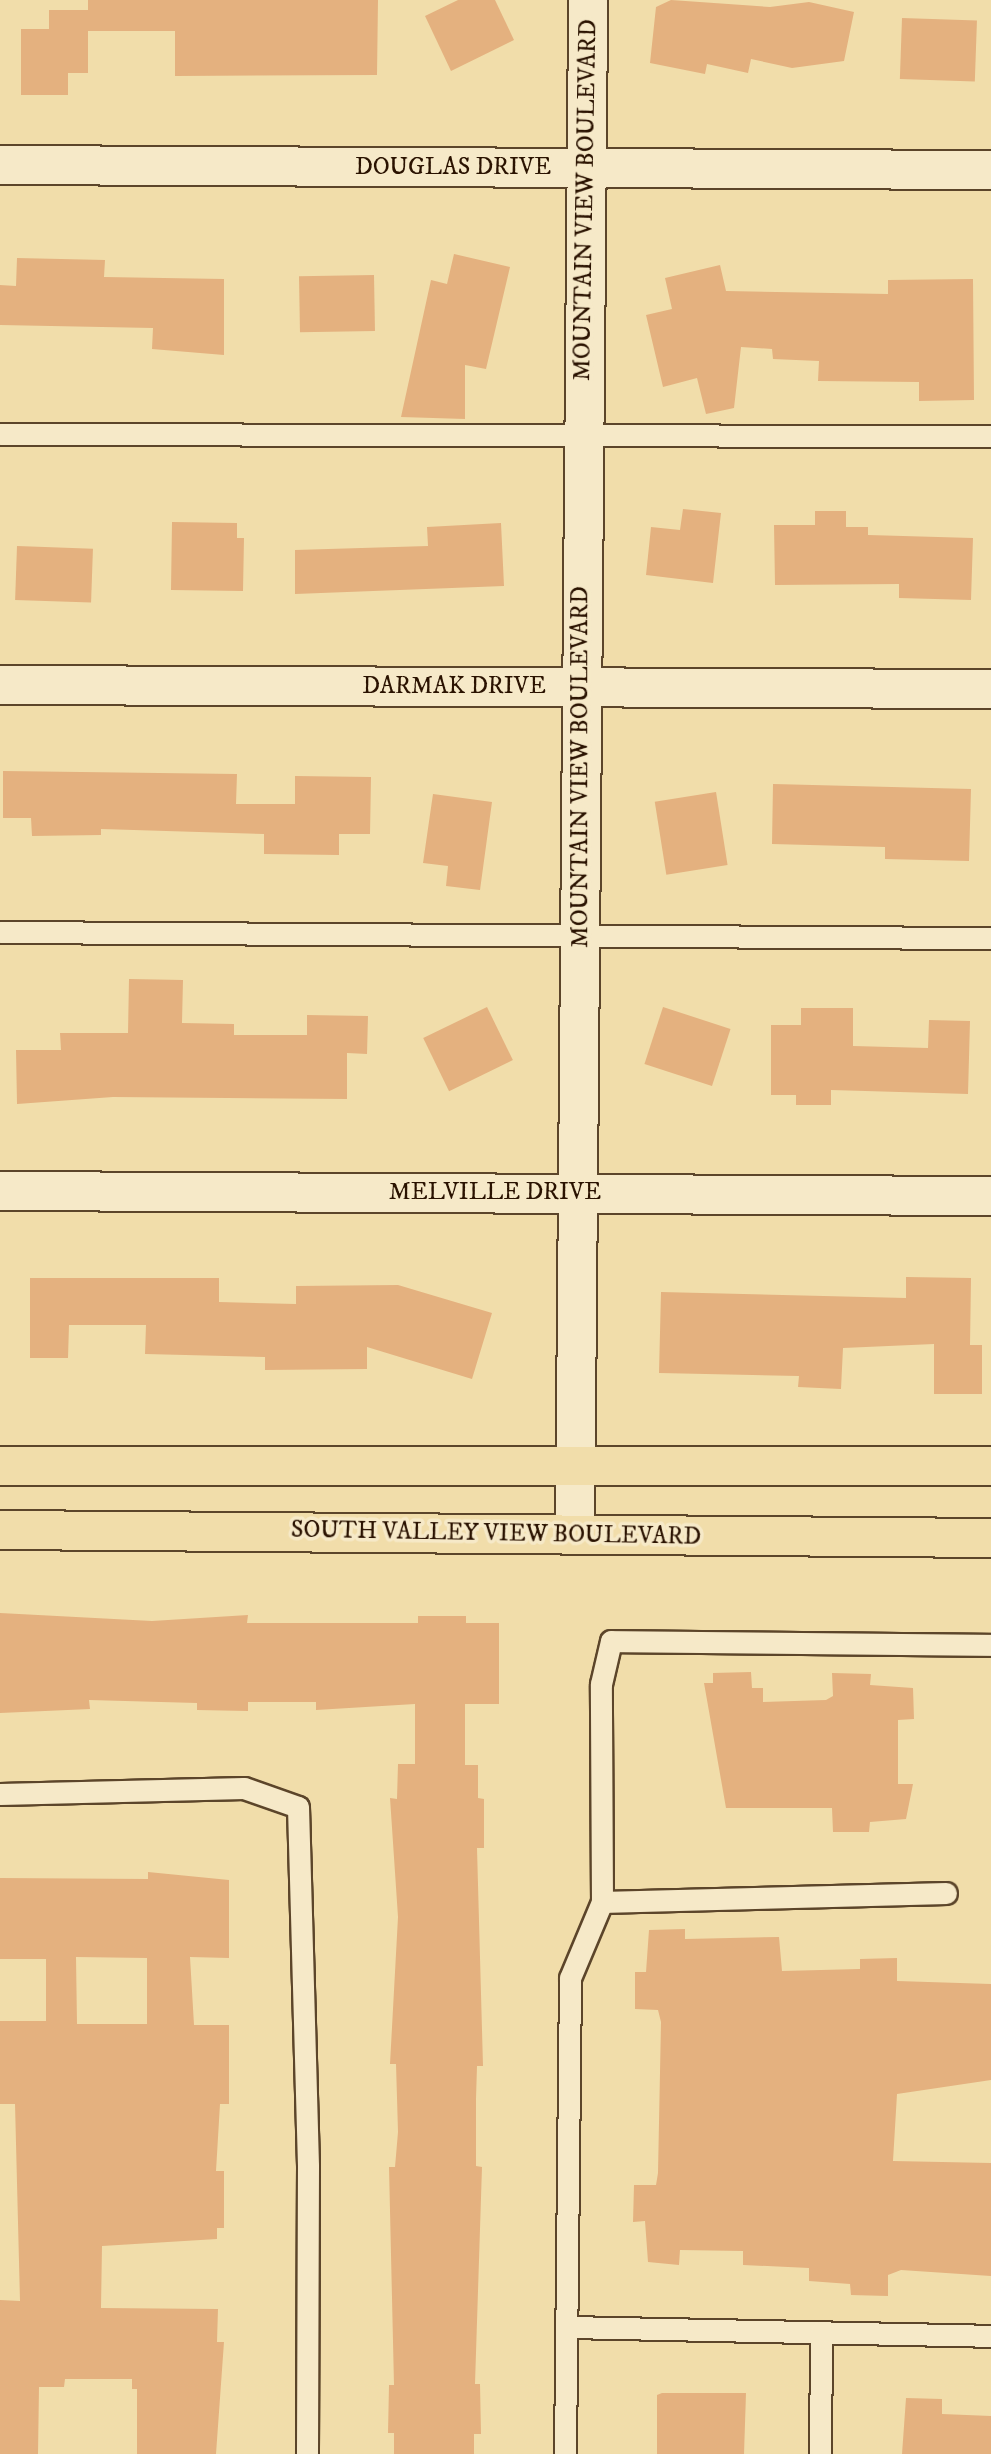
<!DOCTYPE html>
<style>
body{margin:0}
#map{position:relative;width:991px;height:2454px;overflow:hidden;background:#f1ddaa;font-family:"IM FELL DW Pica",serif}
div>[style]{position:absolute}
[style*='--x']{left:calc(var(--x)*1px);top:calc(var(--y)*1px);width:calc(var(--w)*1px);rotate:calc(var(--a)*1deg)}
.building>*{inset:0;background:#e4b17f;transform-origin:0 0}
.roads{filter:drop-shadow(2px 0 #5c452a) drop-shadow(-2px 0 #5c452a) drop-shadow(0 2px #5c452a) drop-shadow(0 -2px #5c452a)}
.lane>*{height:21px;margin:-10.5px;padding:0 10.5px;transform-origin:10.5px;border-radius:10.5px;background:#f6e9c8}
.street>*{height:38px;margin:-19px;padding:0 19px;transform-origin:19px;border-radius:19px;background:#f6e9c8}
.primary>*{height:38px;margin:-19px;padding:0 19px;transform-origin:19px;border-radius:19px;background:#f1ddaa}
span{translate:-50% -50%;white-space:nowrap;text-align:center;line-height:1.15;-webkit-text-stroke:7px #f6e9c8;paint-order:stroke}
.street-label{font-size:24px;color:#2a1200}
</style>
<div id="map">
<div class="building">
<div style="clip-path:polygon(88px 0,378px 0,377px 75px,175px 76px,175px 31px,88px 31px,88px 73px,68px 73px,68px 95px,21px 95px,21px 29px,49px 29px,49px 10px,88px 10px)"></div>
<div style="clip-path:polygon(458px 0,495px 0,514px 40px,451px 71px,425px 16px)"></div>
<div style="clip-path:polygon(671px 0,770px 7px,809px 2px,854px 12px,844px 61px,792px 68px,751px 59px,748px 73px,707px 64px,705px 74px,650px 63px,656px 7px)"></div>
<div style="left:902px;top:18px;width:75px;height:61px;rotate:2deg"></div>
<div style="clip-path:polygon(454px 254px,510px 267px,486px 369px,465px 365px,465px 419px,401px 417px,431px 280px,447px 284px)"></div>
<div style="clip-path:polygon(17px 258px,105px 260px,104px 277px,224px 279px,224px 355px,152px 349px,153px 328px,0 325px,0 285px,16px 286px)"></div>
<div style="clip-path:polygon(720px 265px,726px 291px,888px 294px,888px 280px,973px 279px,974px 400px,919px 401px,919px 382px,818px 381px,819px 361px,773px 359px,772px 349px,741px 347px,734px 408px,706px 414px,697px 378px,663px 387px,646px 315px,672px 309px,665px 278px)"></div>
<div style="left:374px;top:275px;width:56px;height:75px;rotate:89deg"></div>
<div style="clip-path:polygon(683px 509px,721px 513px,713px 583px,646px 575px,651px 527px,680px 530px)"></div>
<div style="clip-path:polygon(815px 511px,846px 511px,846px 527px,868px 527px,868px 535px,973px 538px,971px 600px,899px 598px,899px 584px,775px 585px,774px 525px,815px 525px)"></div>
<div style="clip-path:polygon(172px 522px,237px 523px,237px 538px,244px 538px,243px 591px,171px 590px)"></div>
<div style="clip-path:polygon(501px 523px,504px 586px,295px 594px,295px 550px,428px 546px,427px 527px)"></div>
<div style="left:17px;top:546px;width:76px;height:54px;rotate:2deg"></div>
<div style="clip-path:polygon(3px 771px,237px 774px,236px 804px,295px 804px,295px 776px,371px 777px,370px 834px,339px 834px,339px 855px,264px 854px,264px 834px,101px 829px,101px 835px,32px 836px,31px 818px,3px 818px)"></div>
<div style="clip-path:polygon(773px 784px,971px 789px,969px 861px,885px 859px,885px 847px,772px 844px)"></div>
<div style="left:716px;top:792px;width:74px;height:62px;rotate:81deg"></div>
<div style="clip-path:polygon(433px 794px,492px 802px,480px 890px,446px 886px,448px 866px,423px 863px)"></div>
<div style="clip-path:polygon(129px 979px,183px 980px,182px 1023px,234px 1024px,234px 1035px,307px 1035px,307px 1015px,368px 1016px,367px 1054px,347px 1053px,347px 1099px,113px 1097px,17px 1104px,16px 1050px,61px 1050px,60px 1033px,128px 1033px)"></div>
<div style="left:487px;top:1007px;width:59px;height:71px;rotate:64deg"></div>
<div style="left:663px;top:1007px;width:71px;height:60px;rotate:18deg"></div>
<div style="clip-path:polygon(801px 1008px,853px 1008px,853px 1046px,928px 1048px,929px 1020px,970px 1021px,968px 1094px,831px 1090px,831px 1105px,796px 1105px,796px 1095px,771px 1095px,771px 1025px,801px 1025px)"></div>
<div style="clip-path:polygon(906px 1277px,971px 1278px,970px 1345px,982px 1345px,982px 1394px,934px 1394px,934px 1344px,843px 1348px,841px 1389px,798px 1387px,799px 1376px,659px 1373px,661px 1292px,906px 1298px)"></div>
<div style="clip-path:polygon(30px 1278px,219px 1278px,219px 1302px,296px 1304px,296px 1286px,398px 1285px,492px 1313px,472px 1379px,367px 1347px,367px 1369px,265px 1370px,265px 1357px,145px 1354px,146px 1325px,69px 1325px,68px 1358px,30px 1358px)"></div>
<div style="clip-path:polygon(0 1613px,152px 1621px,248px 1615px,247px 1623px,418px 1623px,418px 1616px,466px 1616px,466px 1623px,499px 1623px,499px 1704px,465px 1704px,465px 1765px,478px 1765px,478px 1798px,484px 1799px,484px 1848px,477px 1848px,483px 2066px,477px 2066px,476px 2099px,476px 2166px,482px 2167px,475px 2384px,480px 2384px,481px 2434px,474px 2434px,474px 2454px,394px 2454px,394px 2433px,388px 2433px,389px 2385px,394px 2385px,389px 2167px,395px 2167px,398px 2132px,396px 2064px,390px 2064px,398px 1917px,390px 1798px,397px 1799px,398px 1764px,415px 1764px,415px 1704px,316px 1710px,316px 1702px,248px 1702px,248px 1711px,197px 1710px,197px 1703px,89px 1700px,90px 1709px,0 1713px)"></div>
<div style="clip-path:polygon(751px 1672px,752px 1688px,763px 1688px,763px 1702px,826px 1700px,833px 1696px,832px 1673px,871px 1674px,870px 1685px,913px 1688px,914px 1719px,898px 1720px,898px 1784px,913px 1784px,906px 1819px,870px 1822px,869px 1832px,833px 1832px,832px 1808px,726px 1808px,704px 1683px,713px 1683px,713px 1673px)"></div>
<div style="clip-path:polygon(evenodd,148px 1872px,229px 1880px,229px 1958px,190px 1957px,194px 2025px,229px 2025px,229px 2104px,220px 2104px,216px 2171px,224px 2171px,224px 2228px,217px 2228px,217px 2239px,102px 2246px,101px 2308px,218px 2309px,217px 2342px,224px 2342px,216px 2454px,137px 2454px,137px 2389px,132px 2389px,132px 2379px,65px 2379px,64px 2387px,39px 2387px,38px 2454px,0 2454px,0 2300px,20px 2301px,15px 2104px,0 2104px,0 2021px,46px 2021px,46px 1959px,0 1959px,0 1878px,148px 1879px,148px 1872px,76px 1957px,147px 1958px,147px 2024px,77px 2024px,76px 1957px)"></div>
<div style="clip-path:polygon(685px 1929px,685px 1939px,779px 1937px,782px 1971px,860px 1969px,860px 1959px,897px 1958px,897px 1981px,991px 1984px,991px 2080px,897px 2094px,893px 2161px,991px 2163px,991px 2276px,901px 2270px,888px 2275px,888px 2296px,851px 2295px,850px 2284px,809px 2281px,809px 2268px,743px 2265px,743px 2251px,680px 2250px,679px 2265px,648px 2262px,645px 2221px,633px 2222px,634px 2185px,656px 2185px,658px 2173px,661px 2022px,658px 2010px,635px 2009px,635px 1972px,646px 1972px,649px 1930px)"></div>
<div style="clip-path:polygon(662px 2393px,746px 2393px,744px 2454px,657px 2454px,657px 2395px)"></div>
<div style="clip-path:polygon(906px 2398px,942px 2399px,942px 2414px,991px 2416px,991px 2454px,902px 2454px)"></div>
</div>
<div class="roads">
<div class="lane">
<div style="--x:0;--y:434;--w:991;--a:0.12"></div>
<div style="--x:0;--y:932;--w:991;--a:0.35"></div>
<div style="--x:0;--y:1794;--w:244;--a:-1.4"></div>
<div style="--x:244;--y:1788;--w:57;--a:19.4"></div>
<div style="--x:298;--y:1807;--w:359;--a:88.4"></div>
<div style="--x:308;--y:2166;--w:288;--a:90.2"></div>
<div style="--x:602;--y:1902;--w:344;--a:-1.5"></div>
<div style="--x:568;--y:2327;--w:423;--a:1.2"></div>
<div style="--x:565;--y:2454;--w:476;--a:-89.4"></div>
<div style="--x:570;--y:1978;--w:82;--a:-67.2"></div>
<div style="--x:602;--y:1902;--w:218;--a:-90.3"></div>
<div style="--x:601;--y:1684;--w:44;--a:-76.9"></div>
<div style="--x:611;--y:1641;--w:380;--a:0.6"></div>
<div style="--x:820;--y:2454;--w:122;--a:-89.5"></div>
</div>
<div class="street">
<div style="--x:0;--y:165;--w:991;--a:0.29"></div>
<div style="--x:0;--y:685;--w:991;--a:0.23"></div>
<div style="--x:0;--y:1191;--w:991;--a:0.29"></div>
<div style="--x:575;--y:1535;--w:1535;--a:-89.51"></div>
</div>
<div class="primary">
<div style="--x:0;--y:1466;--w:991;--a:0"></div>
<div style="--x:0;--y:1530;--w:991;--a:0.46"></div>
</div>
</div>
<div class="street-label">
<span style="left:453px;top:168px">DOUGLAS DRIVE</span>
<span style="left:586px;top:200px;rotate:-89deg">MOUNTAIN VIEW BOULEVARD</span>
<span style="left:454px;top:687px">DARMAK DRIVE</span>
<span style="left:581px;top:767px;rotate:-90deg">MOUNTAIN VIEW BOULEVARD</span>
<span style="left:495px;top:1193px">MELVILLE DRIVE</span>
<span style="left:496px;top:1534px;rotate:1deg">SOUTH VALLEY VIEW BOULEVARD</span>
</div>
</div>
